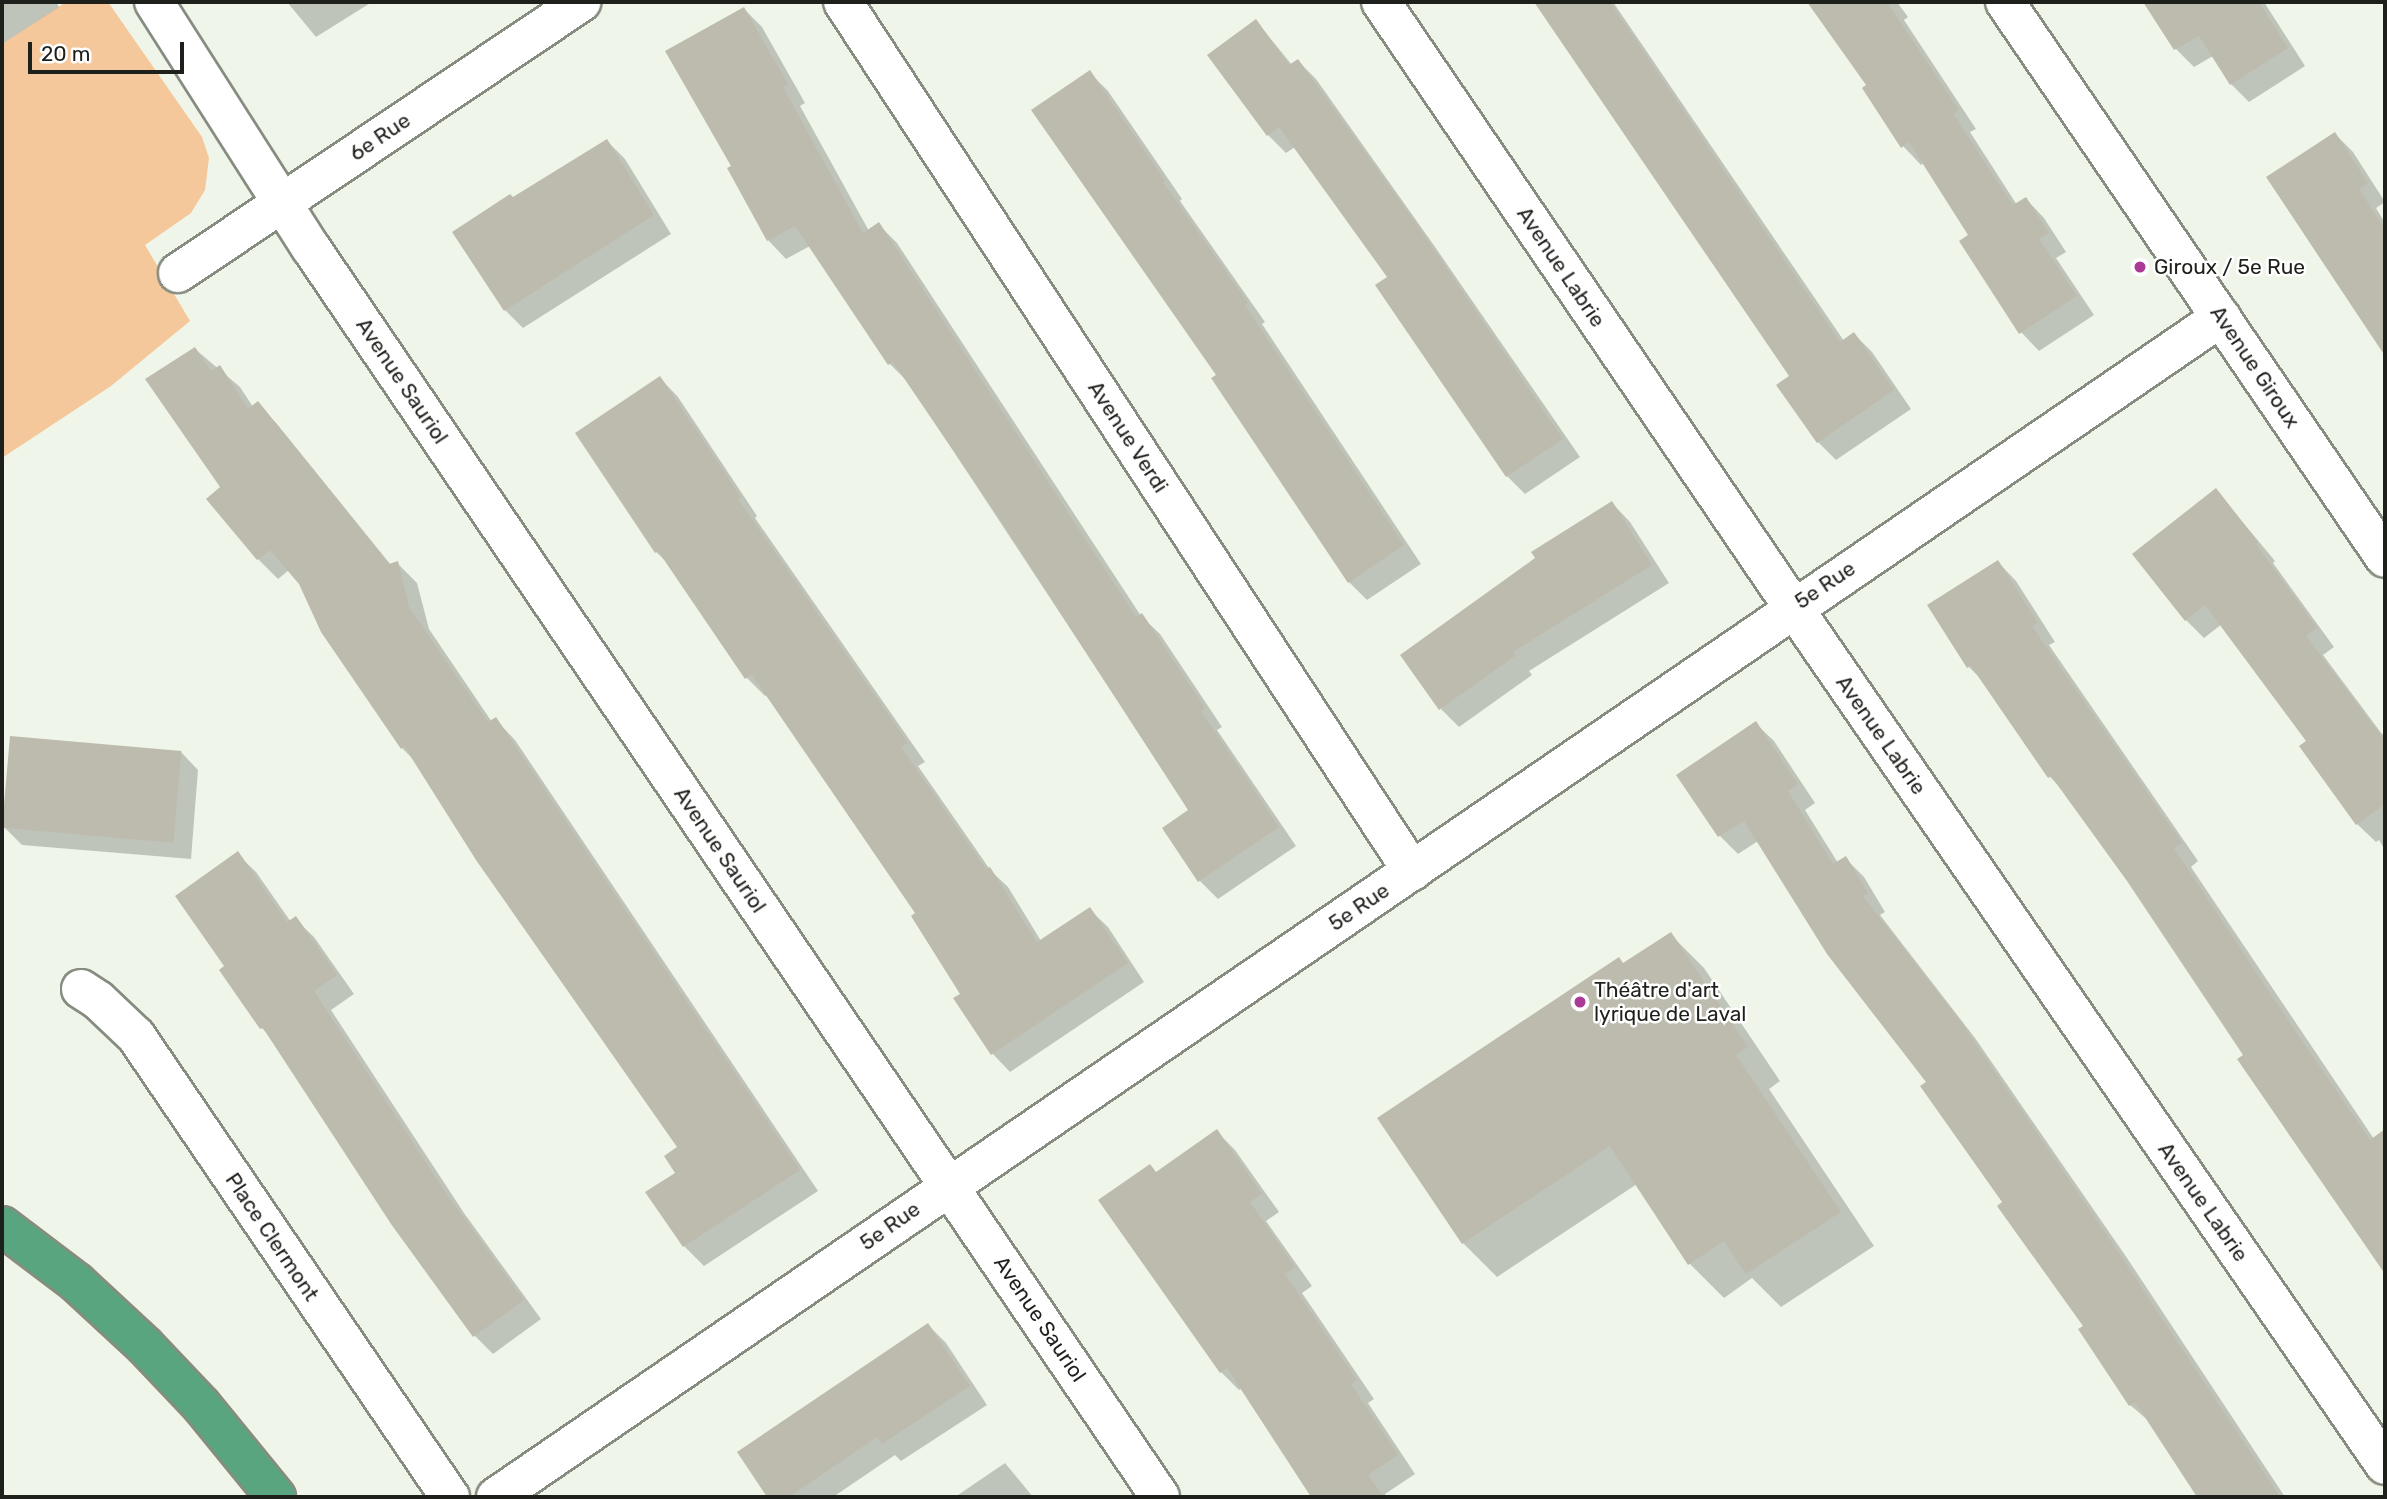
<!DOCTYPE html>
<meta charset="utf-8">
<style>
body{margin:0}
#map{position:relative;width:2387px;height:1499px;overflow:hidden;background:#eff6e9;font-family:Rubik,sans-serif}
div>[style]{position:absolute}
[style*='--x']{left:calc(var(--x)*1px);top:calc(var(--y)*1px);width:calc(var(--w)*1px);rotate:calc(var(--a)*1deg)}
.green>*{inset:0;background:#f4c89a}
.shadow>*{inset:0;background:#0003}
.building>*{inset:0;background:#bdbbae;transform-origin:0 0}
.roads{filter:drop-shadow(2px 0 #868c80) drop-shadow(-2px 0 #868c80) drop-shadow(0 2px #868c80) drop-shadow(0 -2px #868c80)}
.minor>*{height:38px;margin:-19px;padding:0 19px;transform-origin:19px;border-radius:19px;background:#fff}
.motorway>*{height:38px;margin:-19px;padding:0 19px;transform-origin:19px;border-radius:19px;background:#59a57f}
.dots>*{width:19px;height:19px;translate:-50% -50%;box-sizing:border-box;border:4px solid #fff;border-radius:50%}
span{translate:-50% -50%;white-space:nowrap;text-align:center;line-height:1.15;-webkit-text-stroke:5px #fff;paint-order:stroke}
.street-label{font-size:21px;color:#1d201b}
.poi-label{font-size:21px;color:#1d201b}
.left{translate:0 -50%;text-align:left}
.frame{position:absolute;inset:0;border:4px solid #1d201b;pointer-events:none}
.scale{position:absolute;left:28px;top:42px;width:156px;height:32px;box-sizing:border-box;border:4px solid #1d201b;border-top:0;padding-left:9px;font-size:21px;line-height:24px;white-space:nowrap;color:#1d201b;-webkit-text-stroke:5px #fff;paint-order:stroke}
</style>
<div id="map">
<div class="green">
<div style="clip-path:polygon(66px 2px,108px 2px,202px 137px,209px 158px,205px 190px,191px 213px,145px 245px,190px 321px,111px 386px,2px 458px,2px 44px)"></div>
</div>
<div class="shadow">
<div style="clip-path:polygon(2px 2px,56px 2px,59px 7px,2px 44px)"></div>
<div style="clip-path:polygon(287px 2px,372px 2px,316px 37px)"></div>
<div style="clip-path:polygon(1536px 2px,1613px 2px,1844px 341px,1854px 334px,1872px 352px,1911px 409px,1836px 460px,1818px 442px,1792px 376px)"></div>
<div style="clip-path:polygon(1810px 2px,1897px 2px,1908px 17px,1904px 20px,1976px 129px,1970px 132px,2017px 205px,2026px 199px,2044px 218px,2066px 252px,2056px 258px,2094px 315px,2039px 351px,2021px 332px,1971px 236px,1924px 163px,1921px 165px,1903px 146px,1868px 85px)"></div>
<div style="clip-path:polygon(2146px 2px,2264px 2px,2305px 66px,2249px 102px,2231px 84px,2213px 56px,2194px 67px,2176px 49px)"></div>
<div style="clip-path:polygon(744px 9px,762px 27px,805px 103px,800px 106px,869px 231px,879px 225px,897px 243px,1141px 616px,1160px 634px,1222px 727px,1217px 730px,1296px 846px,1218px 899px,1200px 881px,1190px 811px,908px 382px,890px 364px,810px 246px,786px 259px,768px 240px,729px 169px,734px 166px)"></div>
<div style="clip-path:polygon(1256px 21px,1292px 65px,1298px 61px,1316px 79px,1433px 244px,1580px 457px,1525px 494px,1507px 476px,1389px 277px,1295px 147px,1286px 153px,1268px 135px)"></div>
<div style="clip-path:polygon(1090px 73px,1108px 91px,1182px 199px,1180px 201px,1265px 322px,1262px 324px,1421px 564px,1367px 600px,1349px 582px,1218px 375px)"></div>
<div style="clip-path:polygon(2335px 134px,2353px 152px,2385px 202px,2376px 208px,2385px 223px,2385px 348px,2375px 338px)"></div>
<div style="clip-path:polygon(607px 141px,625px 159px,671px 234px,523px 328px,505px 310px,513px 199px)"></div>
<div style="clip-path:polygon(195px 349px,240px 387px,253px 407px,258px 404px,277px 424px,391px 565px,397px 563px,417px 583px,429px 629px,492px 722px,496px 720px,515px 740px,818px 1191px,704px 1266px,684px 1246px,677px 1173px,679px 1148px,415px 761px,402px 748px,301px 583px,289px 570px,278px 579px,258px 559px,222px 488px)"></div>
<div style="clip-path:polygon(660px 378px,678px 397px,757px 516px,755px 518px,925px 762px,918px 766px,991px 871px,1008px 887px,1041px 941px,1089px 909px,1108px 927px,1144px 982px,1010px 1072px,992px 1053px,917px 914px,767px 695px,765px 696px,747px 678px,671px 566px,656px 552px,577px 433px)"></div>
<div style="clip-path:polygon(2216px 490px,2275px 561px,2273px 563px,2334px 647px,2323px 655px,2382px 734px,2385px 733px,2385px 850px,2379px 840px,2376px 842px,2357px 824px,2301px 747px,2308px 741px,2222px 624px,2204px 638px,2186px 620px)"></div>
<div style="clip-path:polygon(1612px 503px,1630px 522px,1669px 583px,1529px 671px,1532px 675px,1459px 727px,1441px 709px)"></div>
<div style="clip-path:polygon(1998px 562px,2016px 581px,2055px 642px,2049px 645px,2198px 861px,2191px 867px,2374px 1139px,2385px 1151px,2385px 1270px,2240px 1059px,2245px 1055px,2128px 880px,2066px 793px,2050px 777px,1985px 683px,1969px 667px)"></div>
<div style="clip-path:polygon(1755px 723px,1774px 741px,1815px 803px,1805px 810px,1838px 863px,1846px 859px,1864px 877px,1885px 912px,1880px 915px,1975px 1038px,2127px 1258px,2285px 1497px,2199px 1497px,2150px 1422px,2130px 1405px,2080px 1330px,2085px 1326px,1928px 1083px,1758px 841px,1738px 854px,1720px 836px,1678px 775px)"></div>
<div style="clip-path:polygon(180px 751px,198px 770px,191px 859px,22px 845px,4px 827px)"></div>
<div style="clip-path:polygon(237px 854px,256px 872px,291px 922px,295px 919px,314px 937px,354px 994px,331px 1010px,464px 1213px,541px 1319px,493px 1354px,475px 1336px,271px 1038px,262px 1028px,227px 967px)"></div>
<div style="clip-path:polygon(1670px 934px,1704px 968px,1780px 1081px,1769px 1089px,1874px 1246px,1781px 1307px,1752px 1278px,1724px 1298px,1690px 1264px,1637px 1184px,1497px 1277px,1463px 1243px)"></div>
<div style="clip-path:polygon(1217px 1132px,1235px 1150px,1279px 1212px,1266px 1221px,1312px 1286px,1302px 1293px,1374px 1399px,1368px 1403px,1415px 1474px,1385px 1494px,1387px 1497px,1314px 1497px,1242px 1388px,1239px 1390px,1221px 1372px,1157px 1173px)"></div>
<div style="clip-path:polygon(928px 1325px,946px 1343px,987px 1405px,901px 1461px,895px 1455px,833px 1497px,770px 1497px,739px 1453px)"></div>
<div style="clip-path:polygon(1005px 1463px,1033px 1497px,955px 1497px)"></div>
</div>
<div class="building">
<div style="clip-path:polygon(1534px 2px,1610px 2px,1840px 342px,1854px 332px,1894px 390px,1817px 443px,1776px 385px,1789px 376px)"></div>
<div style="clip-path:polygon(1807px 2px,1887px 2px,1959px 110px,1953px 114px,2013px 205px,2026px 197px,2049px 233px,2039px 239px,2077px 296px,2019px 334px,1959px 241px,1968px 235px,1909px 142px,1901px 148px,1862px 88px,1866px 85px)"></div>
<div style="clip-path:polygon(2143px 2px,2259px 2px,2288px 48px,2230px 85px,2199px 36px,2174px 50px)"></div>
<div style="clip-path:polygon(744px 7px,788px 84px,783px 87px,863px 233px,879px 222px,1136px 617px,1142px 613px,1205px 708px,1201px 711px,1279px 827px,1198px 882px,1162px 828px,1188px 810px,997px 515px,893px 362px,888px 365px,795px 226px,767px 241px,727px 168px,731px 166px,665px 51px)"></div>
<div style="clip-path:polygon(1256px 19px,1289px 65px,1298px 59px,1416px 223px,1563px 439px,1506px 477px,1375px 285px,1387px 277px,1279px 127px,1267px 136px,1207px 55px)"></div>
<div style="clip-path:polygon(1090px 70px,1165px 181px,1163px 182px,1248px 303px,1245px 305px,1404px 545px,1348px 583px,1211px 378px,1216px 375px,1031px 110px)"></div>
<div style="clip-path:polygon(2335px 132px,2368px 183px,2359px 189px,2385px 229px,2385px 356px,2266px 177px)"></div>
<div style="clip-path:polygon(607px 139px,654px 215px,504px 311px,452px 232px,510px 194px,513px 197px)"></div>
<div style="clip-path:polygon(195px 347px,211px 371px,220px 365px,248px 409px,258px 401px,389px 564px,398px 561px,409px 607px,488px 722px,496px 717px,800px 1170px,683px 1247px,645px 1192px,675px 1173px,664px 1156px,677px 1147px,476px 860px,404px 746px,401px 749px,321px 632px,299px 584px,270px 550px,257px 560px,206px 499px,220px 487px,145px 379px)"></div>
<div style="clip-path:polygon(660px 376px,741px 497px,738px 499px,908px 743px,901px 747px,986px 869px,990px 867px,1037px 942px,1090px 907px,1128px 963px,991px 1055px,953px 998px,960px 994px,911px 916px,915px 913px,752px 675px,745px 679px,658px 551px,655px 553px,575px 433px)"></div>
<div style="clip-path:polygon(2216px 488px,2258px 542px,2256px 544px,2317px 628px,2306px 636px,2385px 741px,2385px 804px,2356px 825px,2299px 746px,2306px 741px,2205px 605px,2185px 621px,2132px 554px)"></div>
<div style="clip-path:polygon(1612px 501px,1652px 565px,1513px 652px,1515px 656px,1439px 710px,1400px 655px,1535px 558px,1531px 552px)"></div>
<div style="clip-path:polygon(1998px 560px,2038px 623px,2032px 626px,2182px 843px,2174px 848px,2290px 1023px,2370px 1140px,2385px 1129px,2385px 1274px,2237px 1059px,2243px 1055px,2127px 881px,2051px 776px,2048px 778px,1971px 666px,1967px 668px,1927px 605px)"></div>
<div style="clip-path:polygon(1756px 721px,1798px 784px,1788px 791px,1833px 864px,1846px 856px,1868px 893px,1863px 896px,1958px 1018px,2109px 1238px,2280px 1497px,2197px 1497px,2135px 1402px,2129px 1406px,2078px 1329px,2083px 1326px,1997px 1206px,2002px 1202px,1920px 1086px,1926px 1082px,1827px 954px,1744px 821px,1718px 837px,1676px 775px)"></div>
<div style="left:10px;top:736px;width:172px;height:92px;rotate:5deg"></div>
<div style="clip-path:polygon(238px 851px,287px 922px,296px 916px,337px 975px,314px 991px,446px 1193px,524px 1300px,473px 1337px,391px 1224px,263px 1028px,260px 1029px,219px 970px,224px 966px,175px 896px)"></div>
<div style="clip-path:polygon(1671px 932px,1748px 1047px,1736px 1055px,1841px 1212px,1746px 1274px,1724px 1241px,1688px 1265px,1610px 1146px,1462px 1244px,1377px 1118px,1619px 957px,1623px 963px)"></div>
<div style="clip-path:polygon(1217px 1129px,1262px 1194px,1250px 1202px,1295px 1267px,1285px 1274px,1357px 1380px,1351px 1384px,1398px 1455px,1368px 1475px,1384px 1497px,1311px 1497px,1227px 1368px,1220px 1373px,1098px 1200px,1150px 1164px,1156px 1172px)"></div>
<div style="clip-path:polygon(928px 1323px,970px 1386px,882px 1444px,877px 1437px,789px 1497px,767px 1497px,737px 1452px)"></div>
</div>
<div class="roads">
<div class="minor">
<div style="--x:154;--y:2;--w:292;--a:57.5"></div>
<div style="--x:311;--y:248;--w:1510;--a:55.79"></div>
<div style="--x:843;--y:2;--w:1039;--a:56.78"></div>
<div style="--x:1381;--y:2;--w:732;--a:55.75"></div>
<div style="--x:1793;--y:607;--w:1042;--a:55.4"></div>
<div style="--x:2005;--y:2;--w:673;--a:55.65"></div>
<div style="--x:178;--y:273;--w:486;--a:-33.9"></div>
<div style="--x:81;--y:989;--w:20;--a:33"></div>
<div style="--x:98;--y:1000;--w:52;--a:43.5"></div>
<div style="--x:136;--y:1036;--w:558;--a:55.74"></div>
<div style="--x:496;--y:1497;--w:2090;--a:-34.37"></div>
</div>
<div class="motorway">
<div style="--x:2;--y:1226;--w:93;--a:37.1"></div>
<div style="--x:76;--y:1282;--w:94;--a:42.8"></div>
<div style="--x:145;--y:1346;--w:81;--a:46.5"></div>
<div style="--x:201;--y:1405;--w:119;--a:50.8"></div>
</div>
</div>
<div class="dots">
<div style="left:2140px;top:267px;background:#ab3a96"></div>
<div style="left:1580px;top:1002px;background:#ab3a96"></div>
</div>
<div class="street-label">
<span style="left:380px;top:137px;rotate:-34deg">6e Rue</span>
<span style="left:1561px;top:267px;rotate:56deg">Avenue Labrie</span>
<span style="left:2255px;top:367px;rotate:56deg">Avenue Giroux</span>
<span style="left:402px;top:381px;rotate:56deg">Avenue Sauriol</span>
<span style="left:1128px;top:437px;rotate:57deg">Avenue Verdi</span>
<span style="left:1825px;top:585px;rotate:-34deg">5e Rue</span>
<span style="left:1881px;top:735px;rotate:55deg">Avenue Labrie</span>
<span style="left:720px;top:850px;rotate:56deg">Avenue Sauriol</span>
<span style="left:1359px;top:907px;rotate:-34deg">5e Rue</span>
<span style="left:2203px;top:1202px;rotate:55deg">Avenue Labrie</span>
<span style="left:890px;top:1226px;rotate:-35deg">5e Rue</span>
<span style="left:272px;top:1237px;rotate:56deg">Place Clermont</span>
<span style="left:1040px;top:1319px;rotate:56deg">Avenue Sauriol</span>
</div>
<div class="poi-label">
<span class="left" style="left:2154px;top:267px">Giroux / 5e Rue</span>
<span class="left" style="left:1594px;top:1002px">Théâtre d'art<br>lyrique de Laval</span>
</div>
<div class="frame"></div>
<div class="scale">20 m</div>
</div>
